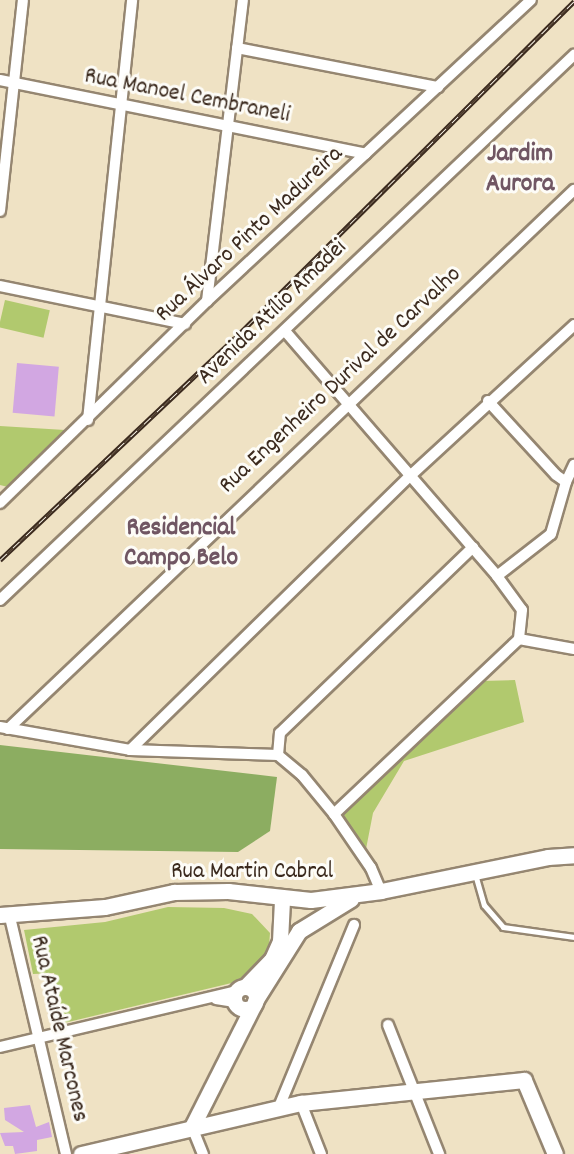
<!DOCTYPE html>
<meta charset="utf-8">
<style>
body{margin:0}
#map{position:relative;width:574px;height:1154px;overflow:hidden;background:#efe2c4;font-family:Dekko,sans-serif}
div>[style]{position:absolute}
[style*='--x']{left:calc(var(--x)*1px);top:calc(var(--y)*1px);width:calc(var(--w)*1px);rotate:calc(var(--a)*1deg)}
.green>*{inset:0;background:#b1c96e;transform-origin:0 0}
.forest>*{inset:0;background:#8cad61}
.building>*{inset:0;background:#d2a7e2;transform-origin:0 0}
.roads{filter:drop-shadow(2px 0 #958671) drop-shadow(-2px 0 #958671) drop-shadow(0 2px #958671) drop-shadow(0 -2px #958671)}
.lane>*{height:5px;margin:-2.5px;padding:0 2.5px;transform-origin:2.5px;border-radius:2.5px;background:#fff}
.street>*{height:10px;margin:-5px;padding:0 5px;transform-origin:5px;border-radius:5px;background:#fff}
.secondary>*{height:15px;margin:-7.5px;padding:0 7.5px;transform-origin:7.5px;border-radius:7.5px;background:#fff}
.secondary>.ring{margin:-7.5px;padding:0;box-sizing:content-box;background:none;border:15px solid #fff;border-radius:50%}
.rail>*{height:5px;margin-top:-2.5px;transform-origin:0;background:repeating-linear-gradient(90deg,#fdfcf7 0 9px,#3b2a1e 0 18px);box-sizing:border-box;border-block:2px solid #3b2a1e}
span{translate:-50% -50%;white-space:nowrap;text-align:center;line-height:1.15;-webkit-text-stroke:6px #fdfcf7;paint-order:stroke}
.street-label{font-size:24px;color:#3b2a1e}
.neighbourhood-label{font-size:26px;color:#705663;font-weight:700}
</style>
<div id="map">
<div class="green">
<div style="left:5px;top:300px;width:46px;height:28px;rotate:13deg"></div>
<div style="clip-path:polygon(0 426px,65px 430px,8px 487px,0 485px)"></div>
<div style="clip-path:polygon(515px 680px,524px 722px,404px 761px,373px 813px,366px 849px,339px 815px,482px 681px)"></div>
<div style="clip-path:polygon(168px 907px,224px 908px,252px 914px,270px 933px,269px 946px,260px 963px,240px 981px,64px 1023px,54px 973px,33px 974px,24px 930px,105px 922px)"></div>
</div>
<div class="forest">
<div style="clip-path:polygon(0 745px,277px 777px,270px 831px,238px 852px,0 849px)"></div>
</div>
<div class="building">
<div style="left:17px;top:363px;width:42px;height:50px;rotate:5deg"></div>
<div style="clip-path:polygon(30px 1105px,36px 1127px,49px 1122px,52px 1137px,37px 1140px,37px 1151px,15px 1154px,13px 1146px,5px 1146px,0 1133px,24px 1132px,5px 1120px,4px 1108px)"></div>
</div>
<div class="roads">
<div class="lane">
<div style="--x:475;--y:874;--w:32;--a:74"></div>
<div style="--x:484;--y:905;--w:29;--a:49"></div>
<div style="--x:503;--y:927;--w:72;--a:8"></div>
</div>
<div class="street">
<div style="--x:237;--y:48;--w:205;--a:11"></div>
<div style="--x:0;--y:80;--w:373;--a:11.4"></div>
<div style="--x:0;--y:211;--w:212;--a:-83.8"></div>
<div style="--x:0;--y:286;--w:189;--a:11.6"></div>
<div style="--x:207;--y:301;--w:303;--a:-83.2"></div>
<div style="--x:285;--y:331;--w:324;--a:49.1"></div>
<div style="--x:497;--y:576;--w:42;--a:53.7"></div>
<div style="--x:522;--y:610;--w:29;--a:96"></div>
<div style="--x:488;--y:401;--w:100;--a:47.4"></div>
<div style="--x:556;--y:475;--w:12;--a:35"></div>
<div style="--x:566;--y:482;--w:19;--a:-65"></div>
<div style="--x:88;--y:420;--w:422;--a:-84"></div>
<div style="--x:0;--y:503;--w:289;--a:-44.3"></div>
<div style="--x:207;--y:301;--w:442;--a:-42.9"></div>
<div style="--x:497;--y:576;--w:68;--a:-37.9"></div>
<div style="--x:551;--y:534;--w:54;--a:-73.9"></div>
<div style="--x:0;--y:600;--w:792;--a:-43.52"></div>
<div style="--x:519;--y:639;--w:56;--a:10.3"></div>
<div style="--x:0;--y:727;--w:132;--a:10"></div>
<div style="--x:130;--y:750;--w:148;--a:1.9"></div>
<div style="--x:278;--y:755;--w:31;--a:40"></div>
<div style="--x:302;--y:775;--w:50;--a:50.6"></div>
<div style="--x:334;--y:814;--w:65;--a:55.6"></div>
<div style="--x:371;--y:868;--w:25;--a:67"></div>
<div style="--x:8;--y:729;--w:782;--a:-43.6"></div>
<div style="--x:130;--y:750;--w:392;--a:-44.4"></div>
<div style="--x:410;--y:476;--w:223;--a:-42.6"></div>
<div style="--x:278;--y:755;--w:22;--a:-85"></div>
<div style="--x:280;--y:733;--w:268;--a:-43.9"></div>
<div style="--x:334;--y:814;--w:255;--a:-43.4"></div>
<div style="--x:9;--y:913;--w:248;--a:76.7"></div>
<div style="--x:216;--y:999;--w:19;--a:9"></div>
<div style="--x:388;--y:1025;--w:139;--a:68.4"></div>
<div style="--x:0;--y:1047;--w:244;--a:-13.3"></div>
<div style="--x:301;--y:1103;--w:55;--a:68.6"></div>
<div style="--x:279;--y:1107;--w:197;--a:-67.6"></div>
<div style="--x:192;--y:1127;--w:29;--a:68"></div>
</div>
<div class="secondary">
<div style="--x:0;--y:915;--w:105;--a:-4.4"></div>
<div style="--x:105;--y:907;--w:71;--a:-12.3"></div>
<div style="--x:174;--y:892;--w:54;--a:-1.1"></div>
<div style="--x:228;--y:891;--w:83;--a:6.2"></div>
<div style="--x:311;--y:900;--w:71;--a:-7.3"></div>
<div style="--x:381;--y:891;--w:170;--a:-11.5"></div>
<div style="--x:548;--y:857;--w:26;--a:-4"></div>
<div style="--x:245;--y:987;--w:39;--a:-46"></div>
<div style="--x:272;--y:959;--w:20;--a:-66"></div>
<div style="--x:280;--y:941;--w:41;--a:-87.2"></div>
<div class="ring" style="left:234px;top:987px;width:7px;height:7px"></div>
<div style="--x:255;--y:1001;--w:83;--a:-57.8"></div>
<div style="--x:299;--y:931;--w:61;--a:-31.6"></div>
<div style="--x:192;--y:1127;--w:136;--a:-63.2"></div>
<div style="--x:81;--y:1154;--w:226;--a:-13.1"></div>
<div style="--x:301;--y:1103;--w:224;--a:-5.9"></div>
<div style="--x:524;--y:1080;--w:80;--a:67.3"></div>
</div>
</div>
<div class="rail">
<div style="--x:0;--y:560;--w:323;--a:-43.4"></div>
<div style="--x:235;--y:338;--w:478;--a:-44.8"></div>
</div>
<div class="street-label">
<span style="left:187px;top:97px;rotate:11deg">Rua Manoel Cembraneli</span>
<span style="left:250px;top:235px;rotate:-43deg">Rua Álvaro Pinto Madureira</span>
<span style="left:273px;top:313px;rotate:-44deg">Avenida Atílio Amadei</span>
<span style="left:341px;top:381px;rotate:-43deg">Rua Engenheiro Durival de Carvalho</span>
<span style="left:252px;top:873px">Rua Martin Cabral</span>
<span style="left:58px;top:1029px;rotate:77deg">Rua Ataíde Marcones</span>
</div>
<div class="neighbourhood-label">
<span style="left:520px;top:170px">Jardim<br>Aurora</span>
<span style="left:181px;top:544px">Residencial<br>Campo Belo</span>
</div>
</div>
